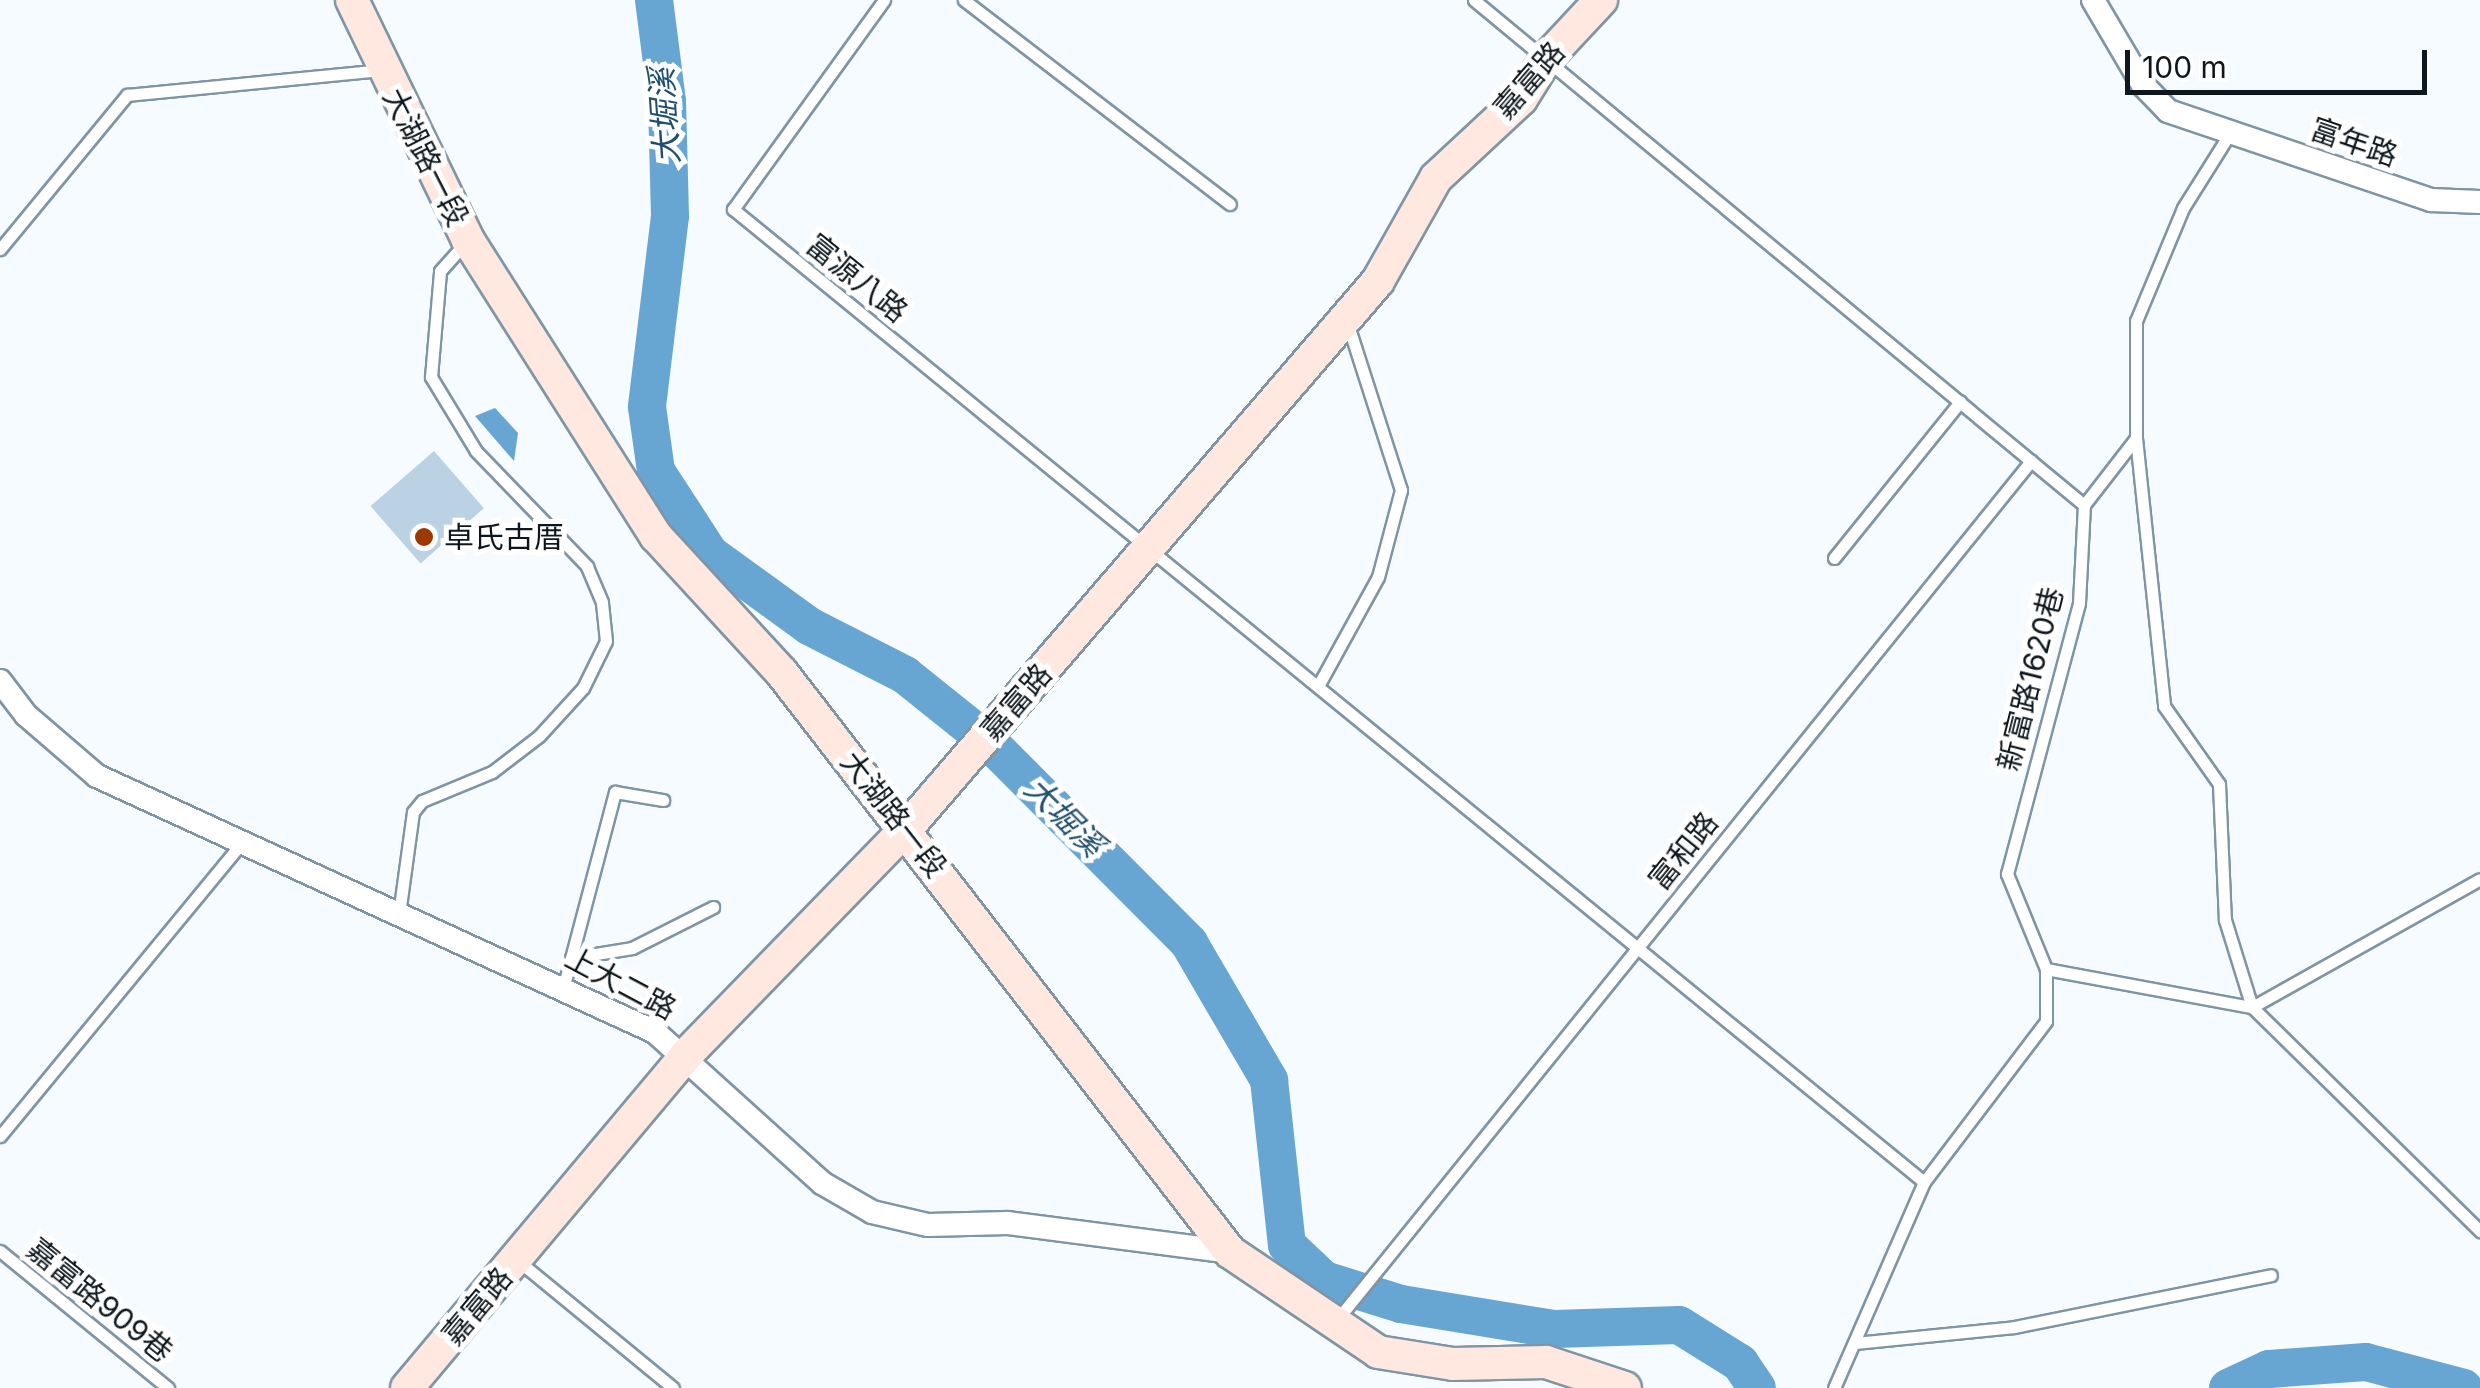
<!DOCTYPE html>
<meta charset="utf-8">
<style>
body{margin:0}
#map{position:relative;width:2480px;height:1388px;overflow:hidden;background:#f6fbff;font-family:Inter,"Noto Sans TC",sans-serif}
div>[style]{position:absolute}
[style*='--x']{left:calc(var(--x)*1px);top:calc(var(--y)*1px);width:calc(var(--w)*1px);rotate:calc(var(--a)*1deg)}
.water>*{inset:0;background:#67a5d3}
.river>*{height:38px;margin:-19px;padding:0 19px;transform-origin:19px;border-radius:19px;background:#67a5d3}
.building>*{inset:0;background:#bbd2e5;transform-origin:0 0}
.roads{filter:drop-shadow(2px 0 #7f95a6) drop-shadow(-2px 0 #7f95a6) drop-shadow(0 2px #7f95a6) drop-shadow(0 -2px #7f95a6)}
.lane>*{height:11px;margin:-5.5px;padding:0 5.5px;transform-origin:5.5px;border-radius:5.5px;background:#fff}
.street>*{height:22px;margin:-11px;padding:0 11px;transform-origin:11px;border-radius:11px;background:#fff}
.secondary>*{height:32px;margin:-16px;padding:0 16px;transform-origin:16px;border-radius:16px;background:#fee8e0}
.dots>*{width:28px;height:28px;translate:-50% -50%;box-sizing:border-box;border:5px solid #fff;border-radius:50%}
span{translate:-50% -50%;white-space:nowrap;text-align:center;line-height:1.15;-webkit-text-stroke:10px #fff;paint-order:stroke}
.street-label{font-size:30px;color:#0e171d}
.poi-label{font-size:30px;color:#0e171d}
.left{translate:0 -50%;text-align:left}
.water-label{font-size:32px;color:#1f4e6e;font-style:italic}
.scale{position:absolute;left:2125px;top:50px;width:302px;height:45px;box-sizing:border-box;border:5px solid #0e171d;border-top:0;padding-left:12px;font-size:30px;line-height:35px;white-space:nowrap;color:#0e171d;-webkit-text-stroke:8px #fff;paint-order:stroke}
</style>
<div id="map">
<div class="water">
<div style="clip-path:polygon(495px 408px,518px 433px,514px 461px,475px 416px)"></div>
</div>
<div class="river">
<div style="--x:654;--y:0;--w:102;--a:82.7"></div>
<div style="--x:667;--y:101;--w:115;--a:88.5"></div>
<div style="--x:670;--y:216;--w:192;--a:96.9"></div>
<div style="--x:647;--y:407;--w:65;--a:82"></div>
<div style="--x:656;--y:471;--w:99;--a:57"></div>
<div style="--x:710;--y:554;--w:122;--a:36"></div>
<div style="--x:809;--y:626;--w:108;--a:27"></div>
<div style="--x:905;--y:675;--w:110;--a:38.7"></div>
<div style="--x:991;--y:744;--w:281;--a:45.1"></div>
<div style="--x:1189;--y:943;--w:159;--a:59.7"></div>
<div style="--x:1269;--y:1080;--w:166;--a:83.8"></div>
<div style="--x:1287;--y:1245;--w:51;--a:43.4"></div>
<div style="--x:1324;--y:1280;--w:81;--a:17.3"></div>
<div style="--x:1401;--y:1304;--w:155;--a:9.3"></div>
<div style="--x:1554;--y:1329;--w:125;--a:-1.8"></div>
<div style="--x:1679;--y:1325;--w:72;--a:31.9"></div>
<div style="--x:1740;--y:1363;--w:30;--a:56"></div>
<div style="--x:2228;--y:1388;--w:45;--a:-24.9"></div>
<div style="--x:2269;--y:1369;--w:97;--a:-4.1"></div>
<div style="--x:2366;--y:1362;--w:101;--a:14.9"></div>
</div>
<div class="building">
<div style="left:434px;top:451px;width:76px;height:84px;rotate:49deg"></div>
</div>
<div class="roads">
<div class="lane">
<div style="--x:884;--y:0;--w:258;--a:125.8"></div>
<div style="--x:733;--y:209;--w:1538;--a:39.25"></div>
<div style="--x:964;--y:0;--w:335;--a:37.5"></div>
<div style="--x:1474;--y:0;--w:792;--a:39.62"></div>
<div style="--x:0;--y:249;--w:200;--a:-50.5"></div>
<div style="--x:127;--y:95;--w:257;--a:-5.6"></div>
<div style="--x:2136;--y:438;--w:269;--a:84"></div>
<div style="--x:2164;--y:706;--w:95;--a:54.8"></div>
<div style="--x:2219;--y:784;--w:136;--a:87.5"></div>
<div style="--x:2225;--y:920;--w:91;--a:72.8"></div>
<div style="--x:2252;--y:1007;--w:320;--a:44.5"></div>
<div style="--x:1834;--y:558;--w:201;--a:-51.1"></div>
<div style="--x:1318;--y:686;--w:124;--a:-61.2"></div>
<div style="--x:1378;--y:577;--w:90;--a:-75.2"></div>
<div style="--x:1401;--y:490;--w:176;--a:-107.8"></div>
<div style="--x:399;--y:914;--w:103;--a:-82.2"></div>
<div style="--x:413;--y:812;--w:14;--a:-51"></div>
<div style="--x:422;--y:801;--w:76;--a:-22.5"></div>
<div style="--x:492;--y:772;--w:59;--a:-37.5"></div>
<div style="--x:539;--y:736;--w:65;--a:-47.5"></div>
<div style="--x:583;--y:688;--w:52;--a:-63.9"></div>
<div style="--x:606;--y:641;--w:39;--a:-96"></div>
<div style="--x:602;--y:602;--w:39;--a:-113"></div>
<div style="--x:587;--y:566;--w:160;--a:-134"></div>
<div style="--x:476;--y:451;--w:87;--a:-121.3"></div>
<div style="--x:431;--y:377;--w:106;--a:-85.1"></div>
<div style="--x:440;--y:271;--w:39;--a:-48"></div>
<div style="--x:571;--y:958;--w:62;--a:-9.3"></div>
<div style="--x:632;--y:948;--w:91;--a:-26.8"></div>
<div style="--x:2046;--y:969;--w:209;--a:10.5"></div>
<div style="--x:2252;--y:1007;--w:261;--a:-29.3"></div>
<div style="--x:564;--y:985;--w:200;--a:-75.2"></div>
<div style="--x:615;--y:792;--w:49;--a:9.5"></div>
<div style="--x:0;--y:1136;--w:384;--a:-50.5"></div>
<div style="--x:0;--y:1251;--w:217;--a:39.2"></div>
<div style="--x:516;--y:1259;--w:203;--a:39.4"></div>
<div style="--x:1336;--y:1321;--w:1106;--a:-51.06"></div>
<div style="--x:1855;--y:1343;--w:160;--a:-5.7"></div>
<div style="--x:2014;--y:1327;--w:262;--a:-11.4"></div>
<div style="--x:1834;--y:1388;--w:225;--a:-66.4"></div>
<div style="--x:1924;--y:1182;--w:202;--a:-52.8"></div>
<div style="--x:2046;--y:1021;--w:52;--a:-90"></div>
<div style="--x:2046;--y:969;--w:103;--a:-112.3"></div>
<div style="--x:2007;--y:874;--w:280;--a:-75.1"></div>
<div style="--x:2079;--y:603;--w:98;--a:-87.1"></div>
<div style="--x:2084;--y:505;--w:85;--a:-52.2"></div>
<div style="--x:2136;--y:438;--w:117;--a:-90"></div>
<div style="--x:2136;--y:321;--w:122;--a:-67.4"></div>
<div style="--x:2183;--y:208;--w:92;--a:-57.9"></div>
</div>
<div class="street">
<div style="--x:2093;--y:0;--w:99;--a:59.5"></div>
<div style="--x:2143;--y:85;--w:36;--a:46"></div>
<div style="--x:2168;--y:111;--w:278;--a:18.7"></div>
<div style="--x:2431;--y:200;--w:49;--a:2.3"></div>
<div style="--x:0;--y:681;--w:43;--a:52.6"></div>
<div style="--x:26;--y:715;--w:94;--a:40.7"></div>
<div style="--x:97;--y:776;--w:614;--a:24.64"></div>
<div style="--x:655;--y:1032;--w:225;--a:42.1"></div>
<div style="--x:822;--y:1183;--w:58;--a:30.1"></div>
<div style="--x:872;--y:1212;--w:57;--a:13.1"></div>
<div style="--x:928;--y:1225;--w:80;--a:-1.4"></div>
<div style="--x:1008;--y:1223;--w:224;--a:7.4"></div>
</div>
<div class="secondary">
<div style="--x:352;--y:0;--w:267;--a:64.2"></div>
<div style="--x:468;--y:240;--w:351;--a:57.6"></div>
<div style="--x:656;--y:536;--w:186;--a:47.4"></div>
<div style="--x:782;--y:673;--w:732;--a:52.27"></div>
<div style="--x:1230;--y:1252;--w:179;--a:34"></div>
<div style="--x:1378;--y:1352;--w:76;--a:9.1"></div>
<div style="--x:1453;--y:1364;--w:93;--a:-1.2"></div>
<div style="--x:1546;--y:1362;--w:83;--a:18.2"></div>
<div style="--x:407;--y:1388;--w:434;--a:-50"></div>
<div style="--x:686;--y:1055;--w:315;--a:-45.8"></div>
<div style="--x:906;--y:829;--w:723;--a:-49.26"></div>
<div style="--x:1378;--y:281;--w:118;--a:-60.6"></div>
<div style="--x:1436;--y:178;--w:116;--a:-42.9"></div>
<div style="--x:1521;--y:99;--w:47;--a:-58"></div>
<div style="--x:1546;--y:59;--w:81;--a:-47"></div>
</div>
</div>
<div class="dots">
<div style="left:424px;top:537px;background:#9c3900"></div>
</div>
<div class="street-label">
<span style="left:1529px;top:80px;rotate:-49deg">嘉富路</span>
<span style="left:2354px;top:142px;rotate:19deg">富年路</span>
<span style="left:426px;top:157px;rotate:63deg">大湖路一段</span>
<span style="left:857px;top:278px;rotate:39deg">富源八路</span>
<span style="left:2030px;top:679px;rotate:-76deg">新富路1620巷</span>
<span style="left:1016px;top:702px;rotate:-49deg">嘉富路</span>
<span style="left:894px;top:814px;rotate:52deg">大湖路一段</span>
<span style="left:1683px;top:851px;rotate:-51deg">富和路</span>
<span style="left:621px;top:983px;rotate:28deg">上大二路</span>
<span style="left:100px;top:1300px;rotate:39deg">嘉富路909巷</span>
<span style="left:477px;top:1306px;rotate:-50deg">嘉富路</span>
</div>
<div class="poi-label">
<span class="left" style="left:444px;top:537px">卓氏古厝</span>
</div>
<div class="water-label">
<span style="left:665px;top:116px;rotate:-94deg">大堀溪</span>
<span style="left:1064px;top:817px;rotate:45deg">大堀溪</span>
</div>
<div class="scale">100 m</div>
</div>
